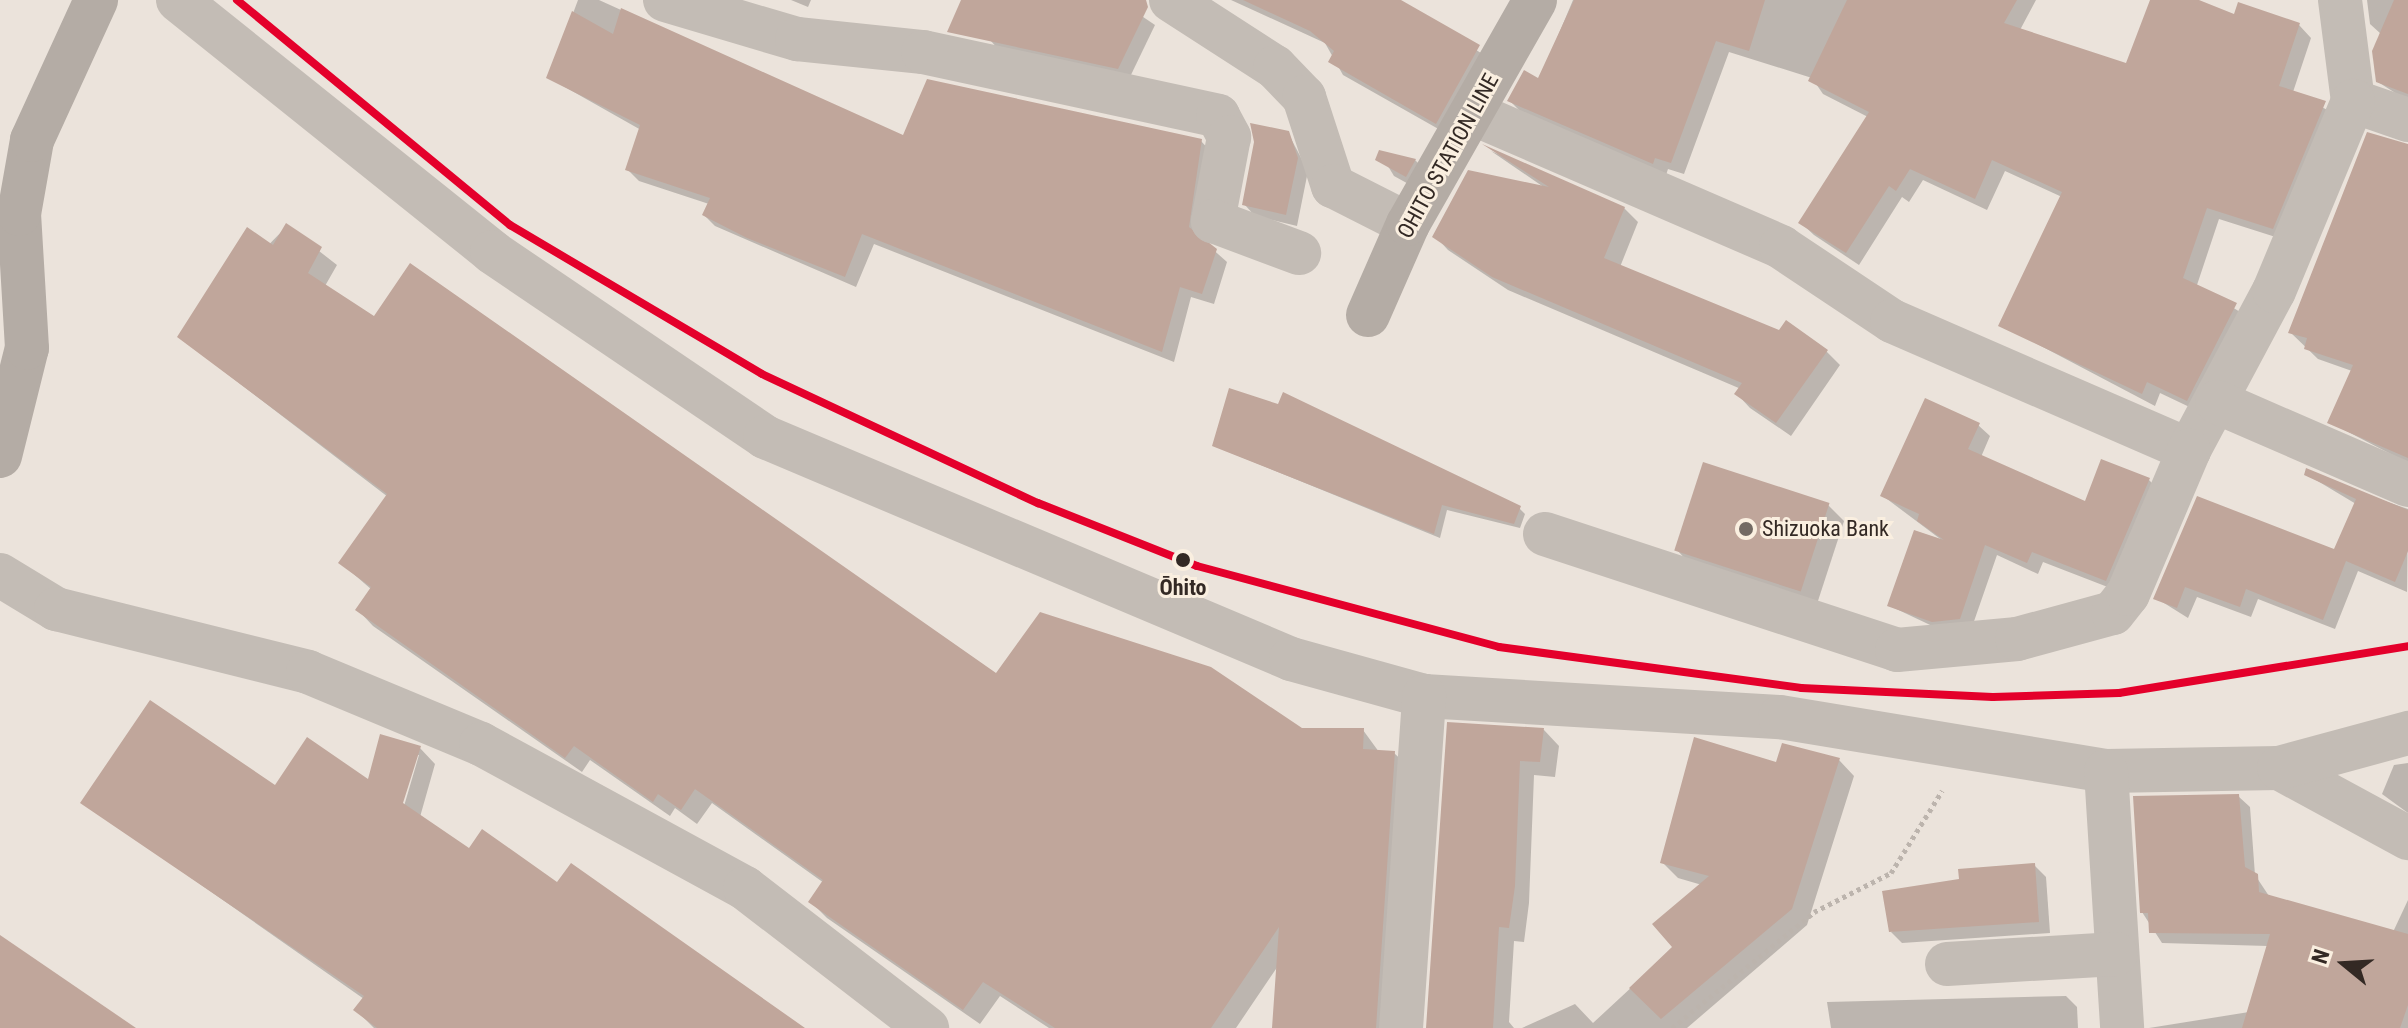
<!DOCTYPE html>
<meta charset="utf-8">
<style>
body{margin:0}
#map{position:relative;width:2408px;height:1028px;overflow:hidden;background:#ebe3db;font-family:"Roboto Condensed",sans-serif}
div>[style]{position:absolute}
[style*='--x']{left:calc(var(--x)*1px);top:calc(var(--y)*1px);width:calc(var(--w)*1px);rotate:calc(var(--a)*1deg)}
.shadow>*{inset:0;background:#0003}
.building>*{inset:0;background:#c0a69b;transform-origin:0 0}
.path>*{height:5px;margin-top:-2.5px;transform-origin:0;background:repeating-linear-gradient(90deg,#bcb4ad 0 4px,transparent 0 8px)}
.street>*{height:44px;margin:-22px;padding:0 22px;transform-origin:22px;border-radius:22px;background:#c3bcb5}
.secondary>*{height:44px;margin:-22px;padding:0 22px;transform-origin:22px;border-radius:22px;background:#b4aca5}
.rail-1>*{height:8px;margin:-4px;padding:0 4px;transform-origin:4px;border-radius:4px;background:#e4002b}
.dots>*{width:22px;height:22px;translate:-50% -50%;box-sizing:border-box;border:4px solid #faefe0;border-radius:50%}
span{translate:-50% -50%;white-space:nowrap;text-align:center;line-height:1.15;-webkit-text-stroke:6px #faefe0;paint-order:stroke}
.street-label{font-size:22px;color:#332924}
.poi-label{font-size:22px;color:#332924}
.left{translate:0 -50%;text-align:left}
.stop-label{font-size:22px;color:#332924;font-weight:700}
.north{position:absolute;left:2304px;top:924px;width:80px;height:80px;-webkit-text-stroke:6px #faefe0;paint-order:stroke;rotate:288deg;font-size:22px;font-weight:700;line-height:32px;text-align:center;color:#332924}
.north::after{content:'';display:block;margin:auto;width:28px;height:36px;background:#332924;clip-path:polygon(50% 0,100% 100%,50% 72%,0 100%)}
</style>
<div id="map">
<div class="shadow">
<div style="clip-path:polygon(578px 0,599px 0,904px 138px,1201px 141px,1212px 153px,1200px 238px,1227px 262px,1214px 304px,1191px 297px,1174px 362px,874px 244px,856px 287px,715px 226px,704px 215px,709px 204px,639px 181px,628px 170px,641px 130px,549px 78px)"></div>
<div style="clip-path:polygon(791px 0,811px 0,808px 7px)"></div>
<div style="clip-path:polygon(982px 0,1118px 0,1155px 25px,1129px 79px,1000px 51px,990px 40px)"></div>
<div style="clip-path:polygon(1231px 0,1397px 0,1492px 60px,1449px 135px,1343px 75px,1325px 43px)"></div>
<div style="clip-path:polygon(1573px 0,2036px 0,2020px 30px,2128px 66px,2153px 0,2193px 0,2235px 16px,2299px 25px,2311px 38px,2293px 92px,2337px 115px,2285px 240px,2219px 219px,2197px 285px,2248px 317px,2200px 412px,2160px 393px,2155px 406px,2001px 325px,2062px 197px,2005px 171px,1987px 210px,1923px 180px,1909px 202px,1902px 197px,1859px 265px,1814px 235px,1801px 223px,1868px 117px,1823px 94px,1812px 78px,1729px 52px,1684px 174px,1668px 169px,1666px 175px,1522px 113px,1509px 100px,1539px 81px)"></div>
<div style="clip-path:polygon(2367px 0,2408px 0,2408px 101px,2378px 82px,2381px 34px,2370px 24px)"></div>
<div style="clip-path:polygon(1288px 133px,1308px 171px,1297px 226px,1255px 216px,1244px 204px)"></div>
<div style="clip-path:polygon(2408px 146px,2408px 463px,2329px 422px,2352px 371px,2318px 359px,2290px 332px)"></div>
<div style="clip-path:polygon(1491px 151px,1624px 208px,1638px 222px,1620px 267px,1826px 351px,1840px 365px,1791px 436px,1750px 408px,1737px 394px,1741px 389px,1508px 290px,1448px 250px,1435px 236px,1545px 188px)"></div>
<div style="clip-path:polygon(1380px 153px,1415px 160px,1432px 177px,1423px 192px,1394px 176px)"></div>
<div style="clip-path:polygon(287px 226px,337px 265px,325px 286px,374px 318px,997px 676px,1301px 730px,1363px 730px,1379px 752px,1394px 753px,1410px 768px,1392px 1028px,1274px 1028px,1278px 966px,1236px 1028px,1049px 1028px,1000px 996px,980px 1024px,827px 918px,811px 902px,824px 883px,712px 803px,697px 824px,675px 808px,670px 816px,590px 760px,582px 772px,373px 626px,358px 610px,372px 590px,341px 563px,388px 497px,179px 337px)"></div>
<div style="clip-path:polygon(1978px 425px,1990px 436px,1981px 457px,2086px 504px,2149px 480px,2160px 491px,2118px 591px,2043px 562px,2038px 574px,1997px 555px,1971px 630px,1945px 632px,1890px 606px,1943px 541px,1883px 496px)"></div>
<div style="clip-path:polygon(1214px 446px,1519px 508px,1525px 514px,1520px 528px,1447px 510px,1440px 538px)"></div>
<div style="clip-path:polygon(2306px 474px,2408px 509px,2407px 592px,2358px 571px,2335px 629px,2258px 599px,2251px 617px,2197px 597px,2188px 618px,2156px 598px,2198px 498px,2336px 551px,2356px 504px)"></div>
<div style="clip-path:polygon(1827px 504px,1844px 521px,1816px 607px,1692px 566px,1676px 549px)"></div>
<div style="clip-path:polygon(1449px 725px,1544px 730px,1559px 746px,1555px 777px,1534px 775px,1529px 903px,1524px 942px,1514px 941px,1509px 1022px,1514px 1028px,1428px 1028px)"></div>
<div style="clip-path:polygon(evenodd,419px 747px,435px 764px,420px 817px,470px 851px,558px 885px,801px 1028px,374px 1028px,356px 1010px,364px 999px,83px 802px,369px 782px,419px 747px,415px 755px,419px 755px,402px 813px,398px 812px,415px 755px)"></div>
<div style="clip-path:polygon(1839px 760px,1854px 776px,1807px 925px,1687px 1028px,1522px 1028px,1575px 1004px,1593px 1023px,1675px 947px,1702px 885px,1678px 878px,1662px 862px,1778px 764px)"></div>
<div style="clip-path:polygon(2408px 763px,2408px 813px,2382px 794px,2394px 765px)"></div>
<div style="clip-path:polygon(2238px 796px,2250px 807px,2255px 875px,2269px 896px,2393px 932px,2408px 900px,2408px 1028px,2149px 1028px,2249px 1012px,2268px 946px,2162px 943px,2142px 912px)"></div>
<div style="clip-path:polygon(2034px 865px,2046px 877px,2050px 933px,1902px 943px,1891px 932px)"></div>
<div style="clip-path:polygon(2066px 996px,2077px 1007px,2078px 1028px,1831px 1028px,1827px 1002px)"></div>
</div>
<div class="building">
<div style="clip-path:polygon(961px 0,1146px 0,1148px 7px,1118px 69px,947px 32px)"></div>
<div style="clip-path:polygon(1243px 0,1401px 0,1480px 45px,1436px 124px,1328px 62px,1334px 51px,1310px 31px)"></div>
<div style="clip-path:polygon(1574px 0,1765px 0,1749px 51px,1716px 41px,1671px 163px,1655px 158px,1653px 164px,1507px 101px,1524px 70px,1538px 78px)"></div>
<div style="clip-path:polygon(1847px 0,2017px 0,2004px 23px,2126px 63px,2150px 0,2199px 0,2234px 14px,2238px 2px,2300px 23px,2279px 86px,2326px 101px,2273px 229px,2207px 208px,2183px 278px,2237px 303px,2187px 401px,2147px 382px,2142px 394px,1998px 326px,2062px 192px,1992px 160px,1975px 199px,1910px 169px,1896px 191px,1889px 186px,1846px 253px,1798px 223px,1869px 112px,1808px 81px)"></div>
<div style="clip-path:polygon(2394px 0,2408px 0,2408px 94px,2376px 82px,2372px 51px)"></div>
<div style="clip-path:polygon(621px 8px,903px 135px,927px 79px,1202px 139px,1189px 227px,1217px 249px,1202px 294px,1180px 287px,1162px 352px,862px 234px,845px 277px,747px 238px,702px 215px,710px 198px,625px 170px,640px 125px,546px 78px,572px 11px,613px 34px)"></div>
<div style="clip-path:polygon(1250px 123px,1289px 131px,1298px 158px,1286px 215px,1242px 205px,1254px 142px)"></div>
<div style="clip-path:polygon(2367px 132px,2408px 144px,2408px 458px,2327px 423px,2353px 365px,2304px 349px,2307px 338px,2288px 333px)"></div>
<div style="clip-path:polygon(1482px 144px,1625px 207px,1604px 258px,1779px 330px,1786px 320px,1828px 350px,1776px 423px,1734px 394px,1742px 383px,1492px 277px,1432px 237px,1468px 170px,1549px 187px)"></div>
<div style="clip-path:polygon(1379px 150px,1416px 159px,1406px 177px,1375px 160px)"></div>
<div style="clip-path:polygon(286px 223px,322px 247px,308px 273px,374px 316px,410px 263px,996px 673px,1040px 612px,1211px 667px,1302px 728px,1364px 728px,1363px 749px,1395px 751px,1376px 1028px,1272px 1028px,1279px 927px,1211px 1028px,1055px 1028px,983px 982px,963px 1010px,808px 902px,823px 880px,695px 789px,681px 810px,658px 794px,653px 802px,574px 746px,565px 758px,355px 610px,371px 587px,338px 563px,387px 494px,177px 337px,247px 227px,273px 245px)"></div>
<div style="clip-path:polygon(1229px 388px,1278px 404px,1283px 392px,1521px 506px,1514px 524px,1442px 505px,1434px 534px,1212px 446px)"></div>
<div style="clip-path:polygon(1925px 398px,1980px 423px,1968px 449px,2085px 501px,2101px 459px,2150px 478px,2106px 581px,2032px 552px,2027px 563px,1985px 545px,1960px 619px,1932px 622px,1887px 606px,1914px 530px,1944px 540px,1917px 521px,1919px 514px,1880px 496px)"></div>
<div style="left:1703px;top:462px;width:133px;height:93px;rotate:18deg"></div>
<div style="clip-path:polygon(2306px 468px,2408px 510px,2408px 551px,2395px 582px,2346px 561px,2323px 620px,2246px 589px,2240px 607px,2185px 587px,2177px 608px,2153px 599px,2197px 496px,2334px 549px,2356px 499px,2304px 475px)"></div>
<div style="clip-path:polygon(150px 700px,275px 785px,307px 737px,368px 779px,380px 734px,421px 746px,403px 803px,469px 848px,482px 829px,557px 882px,571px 863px,805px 1028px,377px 1028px,353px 1010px,364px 996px,80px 803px)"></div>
<div style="clip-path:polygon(1447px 722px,1544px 728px,1540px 762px,1520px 761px,1515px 886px,1509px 928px,1499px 927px,1493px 1028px,1426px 1028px)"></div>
<div style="clip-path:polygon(1694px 737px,1776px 762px,1782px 743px,1840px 758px,1792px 909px,1661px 1019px,1629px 988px,1672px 947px,1652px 924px,1709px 876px,1660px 863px)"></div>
<div style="clip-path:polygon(2239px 794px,2245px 867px,2258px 874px,2259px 892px,2408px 934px,2408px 1005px,2400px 1028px,2242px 1028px,2270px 934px,2149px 933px,2148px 913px,2140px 913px,2133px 796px)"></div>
<div style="clip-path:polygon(2035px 863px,2039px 922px,1889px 932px,1882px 891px,1959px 879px,1958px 869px)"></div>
<div style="clip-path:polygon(0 935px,136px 1028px,0 1028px)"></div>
</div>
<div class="path">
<div style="--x:1672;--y:1028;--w:183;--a:-39.2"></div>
<div style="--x:1814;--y:912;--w:86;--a:-26.9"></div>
<div style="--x:1891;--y:873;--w:97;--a:-58.1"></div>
</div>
<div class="street">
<div style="--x:178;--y:0;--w:403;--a:38.7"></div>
<div style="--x:492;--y:252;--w:330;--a:34.1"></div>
<div style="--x:765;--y:437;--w:571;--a:22.88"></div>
<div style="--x:1291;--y:659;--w:138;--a:15.5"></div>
<div style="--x:1424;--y:696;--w:357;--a:3.4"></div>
<div style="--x:1780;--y:717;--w:330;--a:9.4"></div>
<div style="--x:2106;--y:771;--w:173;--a:-1"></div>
<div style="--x:2279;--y:768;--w:147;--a:28.5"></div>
<div style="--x:665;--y:0;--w:138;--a:16.5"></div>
<div style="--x:797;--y:39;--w:127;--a:5.9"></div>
<div style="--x:923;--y:52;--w:302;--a:12.2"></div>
<div style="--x:1218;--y:116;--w:24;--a:62"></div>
<div style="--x:1229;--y:137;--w:86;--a:100.8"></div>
<div style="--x:1213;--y:221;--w:92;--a:20.4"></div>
<div style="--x:1171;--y:0;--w:124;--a:32.8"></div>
<div style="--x:1275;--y:67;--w:42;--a:46"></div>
<div style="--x:1304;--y:97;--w:94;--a:72"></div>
<div style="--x:1333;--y:186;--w:84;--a:26.9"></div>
<div style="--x:2340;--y:0;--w:102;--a:82.7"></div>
<div style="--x:2353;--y:101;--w:58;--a:19.1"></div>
<div style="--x:1472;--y:113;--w:337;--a:23.4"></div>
<div style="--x:1781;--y:247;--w:133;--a:33.7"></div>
<div style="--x:1892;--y:321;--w:324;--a:23.5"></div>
<div style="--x:2189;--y:450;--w:180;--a:-61.9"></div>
<div style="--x:2274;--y:291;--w:206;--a:-67.4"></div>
<div style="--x:2217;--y:402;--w:208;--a:23.5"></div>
<div style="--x:1545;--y:534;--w:371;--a:18.2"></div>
<div style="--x:1897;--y:650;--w:121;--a:-5.2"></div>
<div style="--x:2017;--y:639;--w:99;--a:-15.2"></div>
<div style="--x:2113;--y:613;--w:24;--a:-52"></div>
<div style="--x:2128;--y:594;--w:156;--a:-67"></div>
<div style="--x:0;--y:575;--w:66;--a:31.3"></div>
<div style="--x:56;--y:609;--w:260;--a:14"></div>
<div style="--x:308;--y:672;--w:187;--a:22.6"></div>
<div style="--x:481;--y:744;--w:301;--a:28.6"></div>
<div style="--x:745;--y:888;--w:230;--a:37.6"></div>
<div style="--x:2279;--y:768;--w:134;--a:-15.2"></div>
<div style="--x:2106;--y:771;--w:257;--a:86.4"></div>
<div style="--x:1947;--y:964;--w:169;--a:-3.4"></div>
<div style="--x:1401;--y:1028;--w:333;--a:-86"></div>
</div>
<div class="secondary">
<div style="--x:1368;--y:315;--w:99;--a:-66.3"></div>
<div style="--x:1408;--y:224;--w:257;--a:-60.4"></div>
<div style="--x:0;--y:456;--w:111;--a:-76"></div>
<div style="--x:27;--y:348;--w:134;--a:-93.4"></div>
<div style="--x:19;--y:214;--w:75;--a:-80"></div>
<div style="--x:32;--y:140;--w:154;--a:-65.4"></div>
</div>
<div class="rail-1">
<div style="--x:237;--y:0;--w:354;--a:39.5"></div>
<div style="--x:510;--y:225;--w:293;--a:30.6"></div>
<div style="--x:762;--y:374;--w:305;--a:25.1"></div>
<div style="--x:1038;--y:503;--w:171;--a:21.6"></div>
<div style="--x:1197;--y:566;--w:313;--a:15"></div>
<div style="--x:1499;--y:647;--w:305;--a:7.7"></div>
<div style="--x:1801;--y:688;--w:192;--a:2.7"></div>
<div style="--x:1993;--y:697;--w:126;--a:-1.8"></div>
<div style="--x:2119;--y:693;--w:293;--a:-9.2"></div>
</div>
<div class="dots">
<div style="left:1746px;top:529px;background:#736a64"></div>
<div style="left:1183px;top:560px;background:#332924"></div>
</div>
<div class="street-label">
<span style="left:1448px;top:156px;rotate:-61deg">OHITO STATION LINE</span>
</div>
<div class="poi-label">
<span class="left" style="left:1762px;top:529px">Shizuoka Bank</span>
</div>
<div class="stop-label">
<span style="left:1183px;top:588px">Ōhito</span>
</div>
<div class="north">N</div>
</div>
